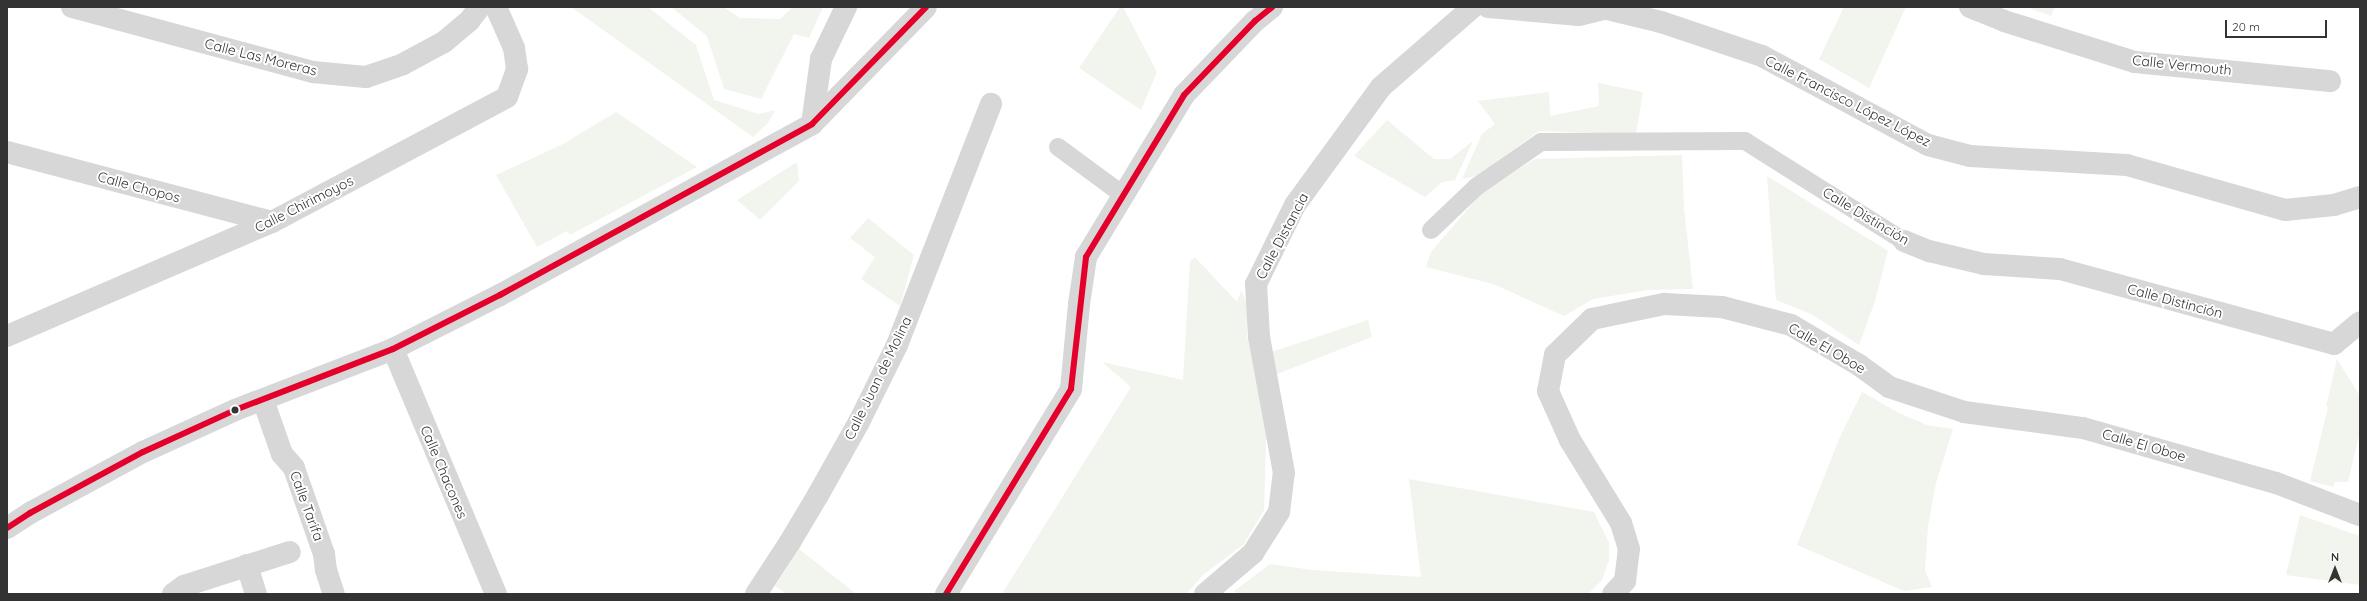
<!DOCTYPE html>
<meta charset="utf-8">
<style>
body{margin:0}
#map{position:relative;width:2367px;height:601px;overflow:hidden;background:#fff;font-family:Quicksand,sans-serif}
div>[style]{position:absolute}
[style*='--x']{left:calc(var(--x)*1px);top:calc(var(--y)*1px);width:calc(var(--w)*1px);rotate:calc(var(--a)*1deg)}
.green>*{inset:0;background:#f1f5ed}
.service>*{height:18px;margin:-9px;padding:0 9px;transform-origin:9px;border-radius:9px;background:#d7d7d7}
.minor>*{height:22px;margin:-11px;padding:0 11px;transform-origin:11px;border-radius:11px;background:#d7d7d7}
.bus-1>*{height:6px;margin:-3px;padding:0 3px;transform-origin:3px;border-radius:3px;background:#e4002b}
.dots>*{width:11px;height:11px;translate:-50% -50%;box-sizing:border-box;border:2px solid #fff;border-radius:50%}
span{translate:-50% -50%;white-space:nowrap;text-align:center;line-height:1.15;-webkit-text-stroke:4px #fff;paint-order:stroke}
.street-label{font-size:14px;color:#333}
.frame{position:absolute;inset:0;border:8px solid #333;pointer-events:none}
.north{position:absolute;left:2315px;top:549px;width:40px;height:40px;-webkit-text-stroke:3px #fff;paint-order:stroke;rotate:0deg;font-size:11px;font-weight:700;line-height:16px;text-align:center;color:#333}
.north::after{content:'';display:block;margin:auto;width:14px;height:18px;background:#333;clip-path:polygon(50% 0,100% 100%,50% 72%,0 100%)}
.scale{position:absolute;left:2225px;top:20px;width:102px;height:18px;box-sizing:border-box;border:2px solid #333;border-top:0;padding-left:5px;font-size:12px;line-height:14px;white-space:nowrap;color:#333;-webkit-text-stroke:3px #fff;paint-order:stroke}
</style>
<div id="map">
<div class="green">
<div style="clip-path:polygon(571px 7px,648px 7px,696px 45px,714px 100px,759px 114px,775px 110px,768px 123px,753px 137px)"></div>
<div style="clip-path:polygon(671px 7px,723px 7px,740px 18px,780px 19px,793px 7px,823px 7px,809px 38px,794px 34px,761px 99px,724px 89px,707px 36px)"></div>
<div style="clip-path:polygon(1120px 7px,1123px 7px,1157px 72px,1141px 110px,1079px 68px)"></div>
<div style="clip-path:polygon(1844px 7px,1906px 7px,1869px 88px,1819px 59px)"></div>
<div style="clip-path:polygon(2027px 7px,2055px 7px,2051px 16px)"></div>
<div style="clip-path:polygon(1598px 83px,1643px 92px,1636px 134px,1539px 131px,1477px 176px,1462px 179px,1482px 134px,1495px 124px,1478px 101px,1549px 92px,1550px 116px,1599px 106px)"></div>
<div style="clip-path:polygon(616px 112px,697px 167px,570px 235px,567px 231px,537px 247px,496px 175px,563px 144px)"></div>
<div style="clip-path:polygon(1387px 120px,1434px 159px,1450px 159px,1473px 141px,1455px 180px,1442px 182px,1425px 197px,1354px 156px)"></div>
<div style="clip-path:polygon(1682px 155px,1684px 208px,1693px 289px,1647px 290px,1593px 299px,1564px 316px,1493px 284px,1426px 267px,1431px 252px,1486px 188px,1535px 159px)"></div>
<div style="clip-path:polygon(797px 162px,799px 181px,760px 220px,737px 200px)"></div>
<div style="clip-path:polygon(1767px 176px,1888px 251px,1875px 301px,1859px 345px,1811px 314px,1776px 300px)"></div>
<div style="clip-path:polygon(868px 218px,914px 255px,900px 306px,861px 279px,875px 257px,850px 238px)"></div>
<div style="clip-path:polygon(1195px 257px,1237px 302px,1241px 291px,1247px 303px,1247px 336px,1267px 411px,1264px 510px,1244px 544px,1204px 574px,1186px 594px,1002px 594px,1131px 387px,1102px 362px,1183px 380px,1190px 261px)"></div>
<div style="clip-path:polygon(1368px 320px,1372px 337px,1277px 374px,1271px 352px)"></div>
<div style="clip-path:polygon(2337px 359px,2360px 396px,2360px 431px,2348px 482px,2335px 482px,2333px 487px,2310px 481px,2328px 407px,2326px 407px)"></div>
<div style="clip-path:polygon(1862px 392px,1899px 413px,1927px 425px,1953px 429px,1936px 483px,1928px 526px,1925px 571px,1932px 587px,1904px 591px,1797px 545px,1839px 439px)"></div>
<div style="clip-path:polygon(1409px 479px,1594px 512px,1609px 543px,1609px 560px,1602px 580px,1588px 594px,1237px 594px,1234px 591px,1270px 564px,1312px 570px,1421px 577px)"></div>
<div style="clip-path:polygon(2300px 515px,2360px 536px,2360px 585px,2286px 575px)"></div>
<div style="clip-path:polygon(799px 549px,855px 593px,857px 594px,786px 594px,775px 586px)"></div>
</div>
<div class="service">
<div style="--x:1058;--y:147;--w:81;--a:36.4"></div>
<div style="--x:1431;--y:230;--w:62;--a:-43.7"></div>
<div style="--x:1476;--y:187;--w:79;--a:-34.7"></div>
<div style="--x:1541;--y:142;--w:204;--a:-0.3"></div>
<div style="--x:1745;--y:141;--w:188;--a:32.2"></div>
</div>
<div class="minor">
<div style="--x:72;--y:7;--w:250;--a:15.1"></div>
<div style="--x:313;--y:72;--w:53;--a:5.4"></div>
<div style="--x:366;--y:77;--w:39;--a:-19"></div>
<div style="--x:403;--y:64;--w:47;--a:-28.2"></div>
<div style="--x:444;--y:42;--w:33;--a:-40"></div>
<div style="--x:469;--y:21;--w:18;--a:-52"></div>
<div style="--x:1488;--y:7;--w:91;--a:5"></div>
<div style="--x:1579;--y:15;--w:25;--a:-14"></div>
<div style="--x:1599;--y:7;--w:64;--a:13.6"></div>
<div style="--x:1661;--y:22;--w:107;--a:18.6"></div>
<div style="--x:1762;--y:56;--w:188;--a:28.2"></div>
<div style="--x:1928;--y:145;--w:43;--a:14.7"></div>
<div style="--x:1970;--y:156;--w:157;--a:3.3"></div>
<div style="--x:2127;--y:165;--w:164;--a:15.9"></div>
<div style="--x:2285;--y:210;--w:49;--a:-5.8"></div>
<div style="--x:2334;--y:205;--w:27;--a:-17"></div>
<div style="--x:1970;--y:7;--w:37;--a:22"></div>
<div style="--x:2004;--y:21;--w:137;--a:17.4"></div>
<div style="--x:2135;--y:62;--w:196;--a:5.6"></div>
<div style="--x:812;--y:124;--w:66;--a:-82.1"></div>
<div style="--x:821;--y:59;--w:58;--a:-64.3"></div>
<div style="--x:7;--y:152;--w:274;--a:14.8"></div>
<div style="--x:1904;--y:241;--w:27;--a:22"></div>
<div style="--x:1929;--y:251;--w:57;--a:13.3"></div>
<div style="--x:1984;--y:264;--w:76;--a:3.8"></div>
<div style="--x:2060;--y:269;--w:284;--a:15.3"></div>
<div style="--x:2334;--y:344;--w:34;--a:-40"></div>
<div style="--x:7;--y:336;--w:288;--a:-23.3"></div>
<div style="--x:272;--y:222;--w:266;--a:-28"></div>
<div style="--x:507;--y:97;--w:30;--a:-70"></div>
<div style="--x:517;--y:69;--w:21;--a:-98"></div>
<div style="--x:514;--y:48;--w:45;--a:-113.7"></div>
<div style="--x:393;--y:349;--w:266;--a:67.2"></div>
<div style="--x:263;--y:400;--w:57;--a:70.6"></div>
<div style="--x:282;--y:454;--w:18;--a:49"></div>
<div style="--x:294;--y:468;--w:91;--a:70.8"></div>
<div style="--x:324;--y:554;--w:16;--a:83"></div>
<div style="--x:326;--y:570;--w:25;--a:72"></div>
<div style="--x:7;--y:528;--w:27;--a:-33"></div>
<div style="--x:30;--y:513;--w:128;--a:-28.4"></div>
<div style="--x:143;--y:452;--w:101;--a:-24.5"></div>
<div style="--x:235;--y:410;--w:169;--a:-21.1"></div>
<div style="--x:393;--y:349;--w:120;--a:-26.8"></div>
<div style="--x:500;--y:295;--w:356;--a:-28.7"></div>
<div style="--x:812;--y:124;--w:163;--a:-45.7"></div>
<div style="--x:247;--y:565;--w:30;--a:73"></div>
<div style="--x:173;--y:594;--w:14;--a:-36"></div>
<div style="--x:184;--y:586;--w:111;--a:-17.8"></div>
<div style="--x:756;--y:594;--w:62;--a:-56.8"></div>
<div style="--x:790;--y:542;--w:55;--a:-59.2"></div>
<div style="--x:818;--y:495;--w:84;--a:-60.7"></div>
<div style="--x:859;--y:422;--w:86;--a:-63.7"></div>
<div style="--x:897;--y:345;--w:259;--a:-68.7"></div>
<div style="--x:946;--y:594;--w:240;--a:-58.6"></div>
<div style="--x:1071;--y:389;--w:85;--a:-84.6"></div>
<div style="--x:1079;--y:304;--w:48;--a:-81.5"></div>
<div style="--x:1086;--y:257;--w:189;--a:-58.8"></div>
<div style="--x:1184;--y:95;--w:103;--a:-46.2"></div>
<div style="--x:1255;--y:21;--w:22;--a:-39"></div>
<div style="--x:1205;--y:594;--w:63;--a:-40.5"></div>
<div style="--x:1253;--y:553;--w:49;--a:-57.6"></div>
<div style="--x:1279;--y:512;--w:39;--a:-83"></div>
<div style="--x:1284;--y:473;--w:138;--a:-100.4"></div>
<div style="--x:1259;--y:337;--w:53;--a:-93.2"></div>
<div style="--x:1256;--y:284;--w:88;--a:-63.7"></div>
<div style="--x:1295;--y:205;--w:146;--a:-53.9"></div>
<div style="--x:1381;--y:87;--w:122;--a:-41"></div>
<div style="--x:1613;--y:594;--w:18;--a:-47"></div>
<div style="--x:1625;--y:581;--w:32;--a:-83"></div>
<div style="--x:1629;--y:549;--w:27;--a:-107"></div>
<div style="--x:1621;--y:523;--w:97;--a:-121.6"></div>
<div style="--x:1570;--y:440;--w:54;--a:-114.2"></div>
<div style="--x:1548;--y:391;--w:37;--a:-79"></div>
<div style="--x:1555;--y:355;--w:52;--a:-44.2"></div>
<div style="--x:1592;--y:319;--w:74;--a:-11.8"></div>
<div style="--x:1664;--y:304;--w:58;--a:3"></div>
<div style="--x:1722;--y:307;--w:71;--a:14.6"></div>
<div style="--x:1791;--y:325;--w:79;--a:30.5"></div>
<div style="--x:1859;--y:365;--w:37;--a:36"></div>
<div style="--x:1889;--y:387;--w:79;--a:18.4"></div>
<div style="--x:1964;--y:412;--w:120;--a:7.7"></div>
<div style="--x:2083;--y:428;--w:201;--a:15.9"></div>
<div style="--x:2276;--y:483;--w:90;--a:20.9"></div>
</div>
<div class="bus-1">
<div style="--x:7;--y:528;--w:27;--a:-33"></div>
<div style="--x:30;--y:513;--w:128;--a:-28.4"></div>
<div style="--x:143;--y:452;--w:101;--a:-24.5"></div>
<div style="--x:235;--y:410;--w:169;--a:-21.1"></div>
<div style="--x:393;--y:349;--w:120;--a:-26.8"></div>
<div style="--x:500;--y:295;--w:356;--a:-28.7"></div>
<div style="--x:812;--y:124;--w:163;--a:-45.7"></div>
<div style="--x:946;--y:594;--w:240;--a:-58.6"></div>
<div style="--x:1071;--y:389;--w:133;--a:-83.5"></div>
<div style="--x:1086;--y:257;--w:189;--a:-58.8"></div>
<div style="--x:1184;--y:95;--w:103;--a:-46.2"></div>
<div style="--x:1255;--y:21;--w:22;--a:-39"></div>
</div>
<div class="dots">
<div style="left:235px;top:410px;background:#333"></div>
</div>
<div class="street-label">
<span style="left:261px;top:57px;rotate:14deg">Calle Las Moreras</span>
<span style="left:2182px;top:65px;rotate:6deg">Calle Vermouth</span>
<span style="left:1848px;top:101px;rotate:27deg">Calle Francisco López López</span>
<span style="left:139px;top:187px;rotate:15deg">Calle Chopos</span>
<span style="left:304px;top:204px;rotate:-27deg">Calle Chirimoyos</span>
<span style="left:1866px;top:216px;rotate:31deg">Calle Distinción</span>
<span style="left:1282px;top:236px;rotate:-62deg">Calle Distancia</span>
<span style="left:2175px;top:301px;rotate:15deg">Calle Distinción</span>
<span style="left:1827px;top:348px;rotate:30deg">Calle El Oboe</span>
<span style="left:878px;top:378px;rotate:-64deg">Calle Juan de Molina</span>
<span style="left:2144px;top:445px;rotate:16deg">Calle El Oboe</span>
<span style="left:444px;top:472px;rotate:67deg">Calle Chacones</span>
<span style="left:307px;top:506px;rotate:70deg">Calle Tarifa</span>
</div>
<div class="frame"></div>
<div class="north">N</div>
<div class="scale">20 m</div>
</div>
